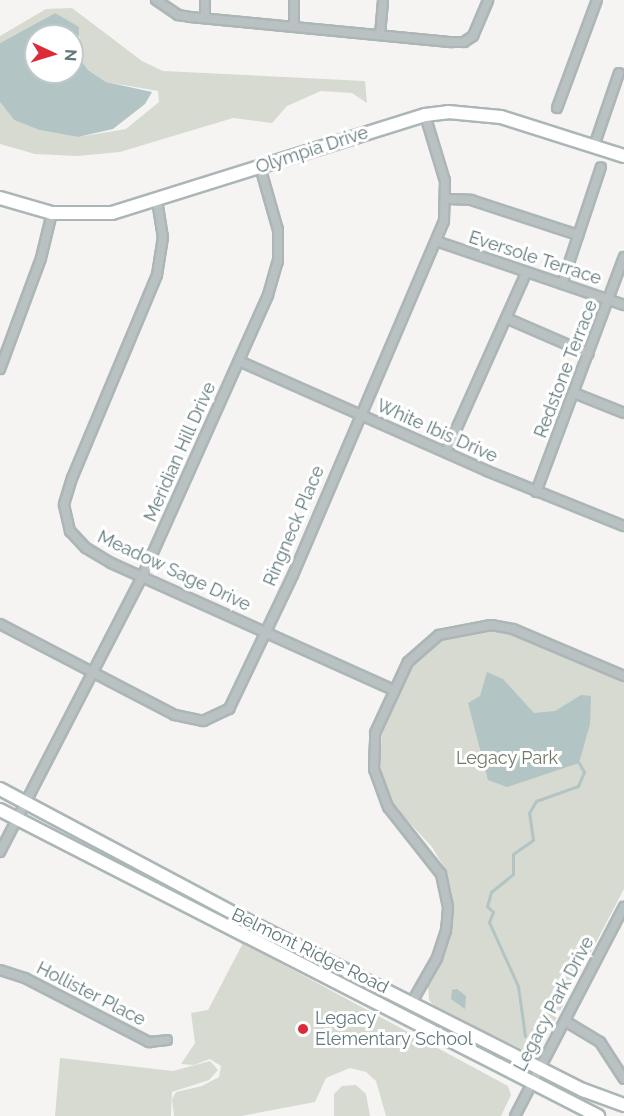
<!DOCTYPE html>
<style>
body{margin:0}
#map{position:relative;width:624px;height:1116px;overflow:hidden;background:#f5f4f2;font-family:Raleway,sans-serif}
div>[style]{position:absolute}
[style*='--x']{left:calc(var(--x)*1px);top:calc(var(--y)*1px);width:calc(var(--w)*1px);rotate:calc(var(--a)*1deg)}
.green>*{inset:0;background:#d7dad1}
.water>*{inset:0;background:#b2c4c3}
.stream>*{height:3px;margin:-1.5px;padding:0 1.5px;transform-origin:1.5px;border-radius:1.5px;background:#b2c4c3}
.roads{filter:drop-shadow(2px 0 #acb6b7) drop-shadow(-2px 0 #acb6b7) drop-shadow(0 2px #acb6b7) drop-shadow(0 -2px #acb6b7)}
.street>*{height:8px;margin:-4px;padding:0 4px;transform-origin:4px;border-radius:4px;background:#bac1c2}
.secondary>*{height:12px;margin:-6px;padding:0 6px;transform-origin:6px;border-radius:6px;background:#fff}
.dots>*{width:16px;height:16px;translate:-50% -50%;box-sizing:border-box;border:3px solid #fff;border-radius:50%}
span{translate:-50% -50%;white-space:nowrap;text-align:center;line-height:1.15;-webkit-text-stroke:6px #fff;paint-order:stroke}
.street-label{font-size:18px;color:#61797c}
.park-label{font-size:18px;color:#6f7964}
.poi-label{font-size:18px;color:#61797c}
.left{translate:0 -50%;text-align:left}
.north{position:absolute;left:24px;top:24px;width:60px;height:60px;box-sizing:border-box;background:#fff;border:2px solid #c0c9cb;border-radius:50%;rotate:94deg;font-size:16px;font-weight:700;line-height:24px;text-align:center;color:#61797c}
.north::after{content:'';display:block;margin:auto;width:21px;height:27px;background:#dc2b37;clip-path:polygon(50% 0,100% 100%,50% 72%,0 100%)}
</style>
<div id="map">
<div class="green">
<div style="clip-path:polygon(72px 8px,142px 61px,163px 71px,365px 81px,367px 103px,352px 93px,321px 91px,287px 106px,272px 123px,233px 118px,120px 152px,78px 156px,35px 154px,0 144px,0 102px,14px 120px,39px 130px,78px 137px,126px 129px,159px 102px,158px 91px,106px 82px,88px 70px,78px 56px,80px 37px,55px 13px,0 43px,0 36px,46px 9px)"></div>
<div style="clip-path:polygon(489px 629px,510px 633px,624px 682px,624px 889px,541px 1047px,532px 1054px,436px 1008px,429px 1000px,428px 986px,451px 932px,452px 894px,445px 869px,432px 847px,393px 805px,379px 762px,383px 728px,415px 661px,449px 636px)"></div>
<div style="clip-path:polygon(243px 943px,508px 1086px,511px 1095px,501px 1116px,386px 1116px,376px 1081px,366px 1072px,350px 1068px,326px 1078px,315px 1102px,241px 1116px,174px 1116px,172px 1099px,176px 1092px,202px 1086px,219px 1077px,221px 1066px,210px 1059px,194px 1065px,181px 1064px,195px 1043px,191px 1013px,208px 1010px)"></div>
<div style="clip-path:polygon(60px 1058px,173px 1071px,210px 1061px,218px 1070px,209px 1080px,172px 1092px,171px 1116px,55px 1116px)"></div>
<div style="clip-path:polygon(356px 1085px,366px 1094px,370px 1116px,334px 1116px,334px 1094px,342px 1086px)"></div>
</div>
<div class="water">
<div style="clip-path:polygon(evenodd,55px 13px,79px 27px,78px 56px,88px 70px,106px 82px,152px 92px,145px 104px,113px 129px,78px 137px,39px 130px,14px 120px,0 102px,0 43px,55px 13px,36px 36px,72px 36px,72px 72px,36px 72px,36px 36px)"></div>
<div style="clip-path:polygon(487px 672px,503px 679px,534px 713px,555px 711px,581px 695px,591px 696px,590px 724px,579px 763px,507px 787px,488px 780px,468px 703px,480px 696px)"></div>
<div style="clip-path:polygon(457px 989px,466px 996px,465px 1009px,451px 999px,452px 990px)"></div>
</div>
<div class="stream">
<div style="--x:525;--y:1036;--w:50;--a:-98"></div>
<div style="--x:518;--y:986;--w:70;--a:-114.4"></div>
<div style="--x:489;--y:922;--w:11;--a:-68"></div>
<div style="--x:493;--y:912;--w:8;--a:-135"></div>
<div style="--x:487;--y:906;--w:15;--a:-74"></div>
<div style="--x:491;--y:892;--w:28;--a:-39"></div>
<div style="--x:513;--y:874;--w:20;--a:-90"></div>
<div style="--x:513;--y:854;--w:24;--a:-35"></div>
<div style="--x:533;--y:840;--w:27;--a:-98"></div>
<div style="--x:529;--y:813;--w:14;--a:-60"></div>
<div style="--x:536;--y:801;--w:45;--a:-19.7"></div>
<div style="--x:578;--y:786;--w:15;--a:-67"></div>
<div style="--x:584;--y:772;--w:10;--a:-119"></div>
</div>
<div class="roads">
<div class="street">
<div style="--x:156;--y:0;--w:27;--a:34"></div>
<div style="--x:178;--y:15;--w:12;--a:9"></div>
<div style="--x:190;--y:17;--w:263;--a:5.5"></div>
<div style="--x:452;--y:42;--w:12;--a:0"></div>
<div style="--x:464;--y:42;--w:11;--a:-34"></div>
<div style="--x:473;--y:36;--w:39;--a:-67"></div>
<div style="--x:205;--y:18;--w:18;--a:-90"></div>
<div style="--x:294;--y:26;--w:26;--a:-90"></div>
<div style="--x:380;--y:35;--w:35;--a:-85"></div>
<div style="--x:557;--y:108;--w:115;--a:-69.7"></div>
<div style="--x:594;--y:146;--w:77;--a:-71.1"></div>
<div style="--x:447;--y:199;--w:24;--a:2"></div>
<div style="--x:471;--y:200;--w:113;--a:18.1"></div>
<div style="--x:157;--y:200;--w:37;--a:81"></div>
<div style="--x:163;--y:237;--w:38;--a:99"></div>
<div style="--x:157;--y:275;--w:220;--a:112.7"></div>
<div style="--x:72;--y:478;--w:28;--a:107"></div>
<div style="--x:64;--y:505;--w:27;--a:77"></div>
<div style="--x:70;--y:531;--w:23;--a:47"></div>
<div style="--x:86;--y:548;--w:29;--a:31"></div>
<div style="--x:111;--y:563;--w:308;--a:24.2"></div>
<div style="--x:436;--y:241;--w:199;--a:18.8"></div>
<div style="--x:562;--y:284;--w:123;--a:-71.6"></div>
<div style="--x:506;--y:318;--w:90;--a:23.4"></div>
<div style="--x:239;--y:361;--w:271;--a:23.9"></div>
<div style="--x:487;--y:471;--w:148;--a:21.9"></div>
<div style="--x:0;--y:369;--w:118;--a:-69.7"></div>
<div style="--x:41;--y:258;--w:46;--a:-76.3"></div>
<div style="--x:574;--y:393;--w:54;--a:21.8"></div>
<div style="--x:446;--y:452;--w:196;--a:-65.9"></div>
<div style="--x:536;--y:492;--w:251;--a:-69.5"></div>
<div style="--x:0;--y:624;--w:197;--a:27.5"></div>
<div style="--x:175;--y:715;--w:29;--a:12"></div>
<div style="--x:203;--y:721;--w:29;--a:-25"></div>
<div style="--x:229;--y:709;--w:148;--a:-64.5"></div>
<div style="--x:293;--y:575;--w:385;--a:-66.9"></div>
<div style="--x:444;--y:221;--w:40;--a:-88.6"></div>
<div style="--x:445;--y:181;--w:69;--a:-106.9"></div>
<div style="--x:0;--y:852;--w:309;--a:-62.7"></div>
<div style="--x:142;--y:577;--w:309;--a:-65.9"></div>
<div style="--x:268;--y:295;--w:35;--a:-74"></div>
<div style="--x:278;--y:261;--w:31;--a:-90"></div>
<div style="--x:278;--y:230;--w:66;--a:-105.9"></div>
<div style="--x:0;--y:970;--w:26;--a:18"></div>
<div style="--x:25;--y:978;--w:140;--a:27.3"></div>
<div style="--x:149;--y:1042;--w:18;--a:-6"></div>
<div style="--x:412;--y:1002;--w:51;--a:-60.4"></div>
<div style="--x:437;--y:958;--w:28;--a:-72"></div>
<div style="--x:446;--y:931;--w:24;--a:-85"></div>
<div style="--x:448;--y:907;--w:34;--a:-102"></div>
<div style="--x:441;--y:874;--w:85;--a:-128.3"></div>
<div style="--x:388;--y:807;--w:40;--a:-110.2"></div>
<div style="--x:374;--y:769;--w:36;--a:-88"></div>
<div style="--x:375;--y:733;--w:78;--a:-65.1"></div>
<div style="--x:408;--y:662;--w:41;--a:-41.1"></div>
<div style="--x:439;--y:635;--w:53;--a:-10.9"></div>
<div style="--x:491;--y:625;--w:22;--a:10"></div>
<div style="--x:513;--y:629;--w:121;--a:22.9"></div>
<div style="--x:565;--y:1021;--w:41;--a:31"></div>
<div style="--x:600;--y:1042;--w:44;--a:57"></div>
<div style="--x:515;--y:1116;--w:236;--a:-62.5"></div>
</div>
<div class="secondary">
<div style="--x:0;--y:198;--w:54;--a:16.1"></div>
<div style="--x:52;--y:213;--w:60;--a:0"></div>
<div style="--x:112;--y:213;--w:328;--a:-17.4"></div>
<div style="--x:425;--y:115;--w:23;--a:-7"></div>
<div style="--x:448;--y:112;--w:53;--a:5.4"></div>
<div style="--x:501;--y:117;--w:129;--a:17.6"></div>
<div style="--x:0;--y:789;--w:288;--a:28"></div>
<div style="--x:254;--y:924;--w:369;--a:26.8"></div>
<div style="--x:583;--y:1090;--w:44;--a:20.1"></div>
<div style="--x:0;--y:810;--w:672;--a:27.1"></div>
</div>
</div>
<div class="dots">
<div style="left:303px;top:1029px;background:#dc2b37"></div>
</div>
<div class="street-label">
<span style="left:312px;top:150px;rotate:-18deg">Olympia Drive</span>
<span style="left:535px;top:258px;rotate:18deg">Eversole Terrace</span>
<span style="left:566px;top:369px;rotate:-69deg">Redstone Terrace</span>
<span style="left:437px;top:431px;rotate:24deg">White Ibis Drive</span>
<span style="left:180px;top:452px;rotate:-66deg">Meridian Hill Drive</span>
<span style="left:294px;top:526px;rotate:-67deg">Ringneck Place</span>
<span style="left:174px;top:571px;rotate:25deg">Meadow Sage Drive</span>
<span style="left:310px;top:951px;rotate:26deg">Belmont Ridge Road</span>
<span style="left:91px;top:994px;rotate:27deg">Hollister Place</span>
<span style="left:554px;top:1004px;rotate:-62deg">Legacy Park Drive</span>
</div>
<div class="park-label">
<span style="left:507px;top:758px">Legacy Park</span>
</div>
<div class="poi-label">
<span class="left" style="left:315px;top:1029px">Legacy<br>Elementary School</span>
</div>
<div class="north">N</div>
</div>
